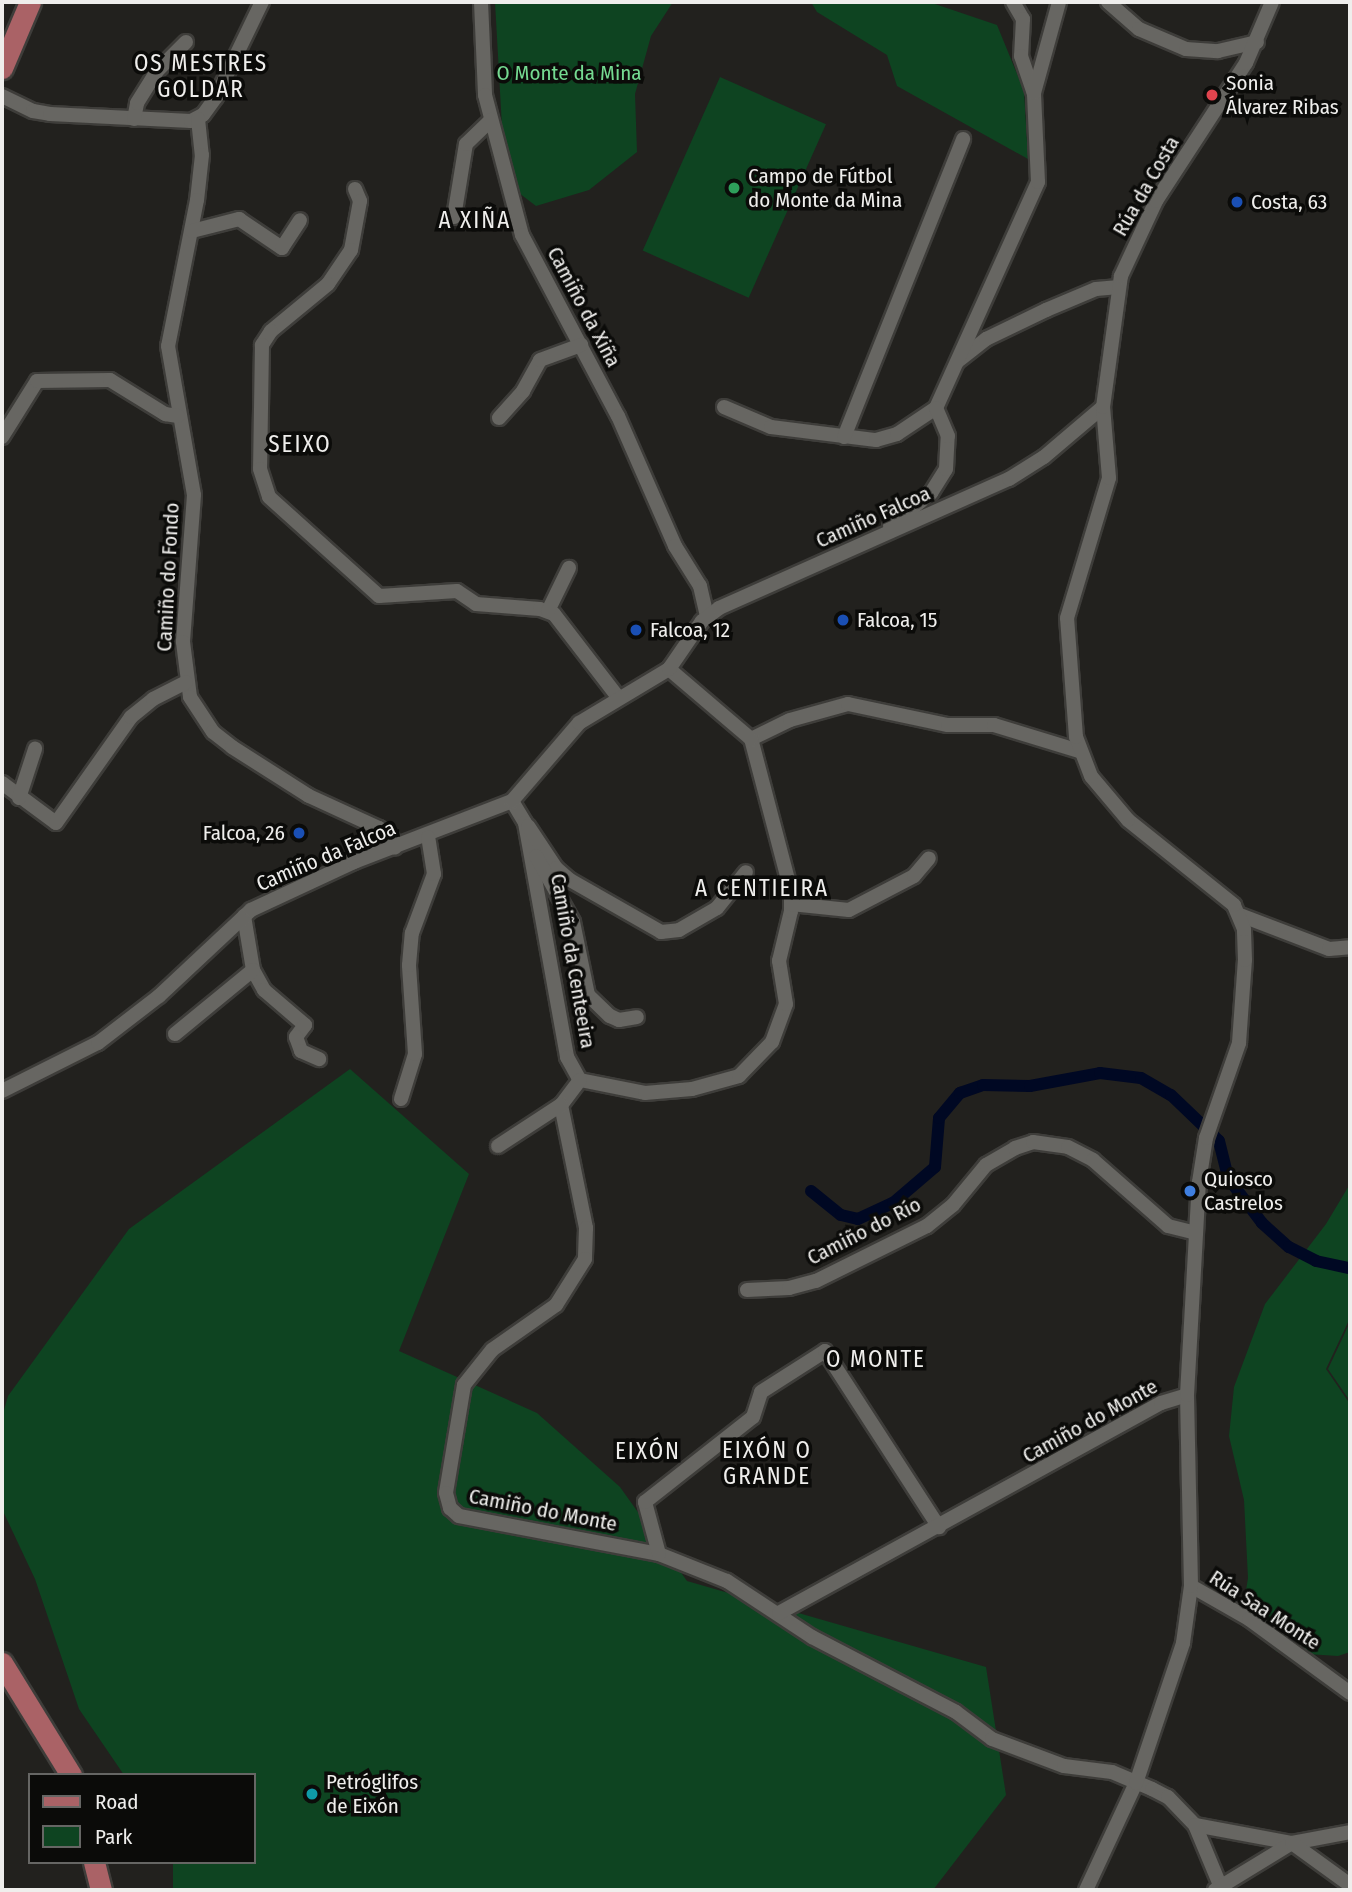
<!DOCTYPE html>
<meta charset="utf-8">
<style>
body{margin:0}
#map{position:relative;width:1352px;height:1892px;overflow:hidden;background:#22211e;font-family:"Fira Sans Condensed",sans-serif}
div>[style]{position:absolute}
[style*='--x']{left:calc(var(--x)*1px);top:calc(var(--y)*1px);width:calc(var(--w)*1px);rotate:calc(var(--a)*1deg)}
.green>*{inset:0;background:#0e4421;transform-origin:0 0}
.canal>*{height:12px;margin:-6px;padding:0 6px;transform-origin:6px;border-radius:6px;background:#000823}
.roads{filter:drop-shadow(2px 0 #3e3d3a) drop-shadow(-2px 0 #3e3d3a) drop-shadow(0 2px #3e3d3a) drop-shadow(0 -2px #3e3d3a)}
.street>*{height:14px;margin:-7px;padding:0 7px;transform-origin:7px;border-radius:7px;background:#676662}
.primary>*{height:21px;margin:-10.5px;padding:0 10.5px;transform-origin:10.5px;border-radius:10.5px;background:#aa6266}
.dots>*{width:19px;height:19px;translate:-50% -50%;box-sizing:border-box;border:4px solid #0b0b09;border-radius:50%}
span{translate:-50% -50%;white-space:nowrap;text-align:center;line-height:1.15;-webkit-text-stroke:7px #0b0b09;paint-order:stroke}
.park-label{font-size:21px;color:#75da91}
.poi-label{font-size:21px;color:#efeeec}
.left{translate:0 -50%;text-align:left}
.right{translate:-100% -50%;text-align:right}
.street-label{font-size:21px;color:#efeeec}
.neighbourhood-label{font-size:23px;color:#efeeec;letter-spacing:2px}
.frame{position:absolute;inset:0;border:4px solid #efeeec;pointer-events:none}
.legend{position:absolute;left:28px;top:1773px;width:228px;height:91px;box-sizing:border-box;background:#0b0b09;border:2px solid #666664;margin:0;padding:9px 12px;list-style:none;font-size:21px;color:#efeeec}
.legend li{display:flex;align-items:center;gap:14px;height:35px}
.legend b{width:35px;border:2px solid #666664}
</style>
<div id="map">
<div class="green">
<div style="clip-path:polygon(495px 2px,673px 2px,651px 36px,635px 94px,637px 152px,589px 190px,536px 206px,515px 190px,502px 127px)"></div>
<div style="clip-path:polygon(811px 2px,929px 2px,997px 25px,1024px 91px,1028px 159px,897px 86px,887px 55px,817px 12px)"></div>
<div style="left:720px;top:77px;width:116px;height:190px;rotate:24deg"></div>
<div style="clip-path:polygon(350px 1069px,469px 1174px,399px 1351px,537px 1413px,620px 1487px,687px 1581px,986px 1667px,1006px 1795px,933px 1890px,173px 1890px,173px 1862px,254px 1862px,254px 1775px,124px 1775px,79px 1709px,35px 1579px,2px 1509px,2px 1417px,8px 1396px,129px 1229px)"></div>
<div style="clip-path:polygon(1350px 1184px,1350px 1318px,1326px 1369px,1350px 1404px,1350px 1652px,1338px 1656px,1277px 1652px,1242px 1615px,1248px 1578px,1244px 1500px,1229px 1436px,1234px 1387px,1265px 1304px,1326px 1224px)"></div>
<div style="clip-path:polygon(1350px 1322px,1350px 1401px,1328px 1369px)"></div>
</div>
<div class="canal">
<div style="--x:811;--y:1191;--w:38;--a:39"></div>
<div style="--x:841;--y:1215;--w:17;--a:13"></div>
<div style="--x:858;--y:1219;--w:38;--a:-25"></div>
<div style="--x:893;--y:1203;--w:55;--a:-40.6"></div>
<div style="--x:935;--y:1167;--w:49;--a:-85.3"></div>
<div style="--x:939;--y:1118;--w:33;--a:-50"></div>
<div style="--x:960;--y:1093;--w:24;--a:-19"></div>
<div style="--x:983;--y:1085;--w:47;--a:1.2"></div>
<div style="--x:1030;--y:1086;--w:71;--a:-10.5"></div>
<div style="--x:1100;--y:1073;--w:41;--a:7"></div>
<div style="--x:1141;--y:1078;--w:34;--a:30"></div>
<div style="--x:1171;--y:1095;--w:66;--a:43.8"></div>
<div style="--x:1219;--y:1141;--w:38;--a:76"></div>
<div style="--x:1228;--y:1178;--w:56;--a:52.9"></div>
<div style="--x:1262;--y:1223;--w:36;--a:42"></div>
<div style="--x:1289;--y:1247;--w:30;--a:27"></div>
<div style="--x:1316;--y:1261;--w:35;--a:12"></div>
</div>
<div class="roads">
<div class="street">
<div style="--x:481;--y:2;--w:93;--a:87.5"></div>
<div style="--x:485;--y:95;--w:145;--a:75.2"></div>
<div style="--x:522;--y:235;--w:205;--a:62.1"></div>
<div style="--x:618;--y:416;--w:142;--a:66.3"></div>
<div style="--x:675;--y:546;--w:47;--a:58"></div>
<div style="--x:700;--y:586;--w:31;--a:77"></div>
<div style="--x:1013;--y:2;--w:20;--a:60"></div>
<div style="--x:1023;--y:19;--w:37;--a:93"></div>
<div style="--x:1021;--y:56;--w:39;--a:71"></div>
<div style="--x:1108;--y:2;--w:41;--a:41.1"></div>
<div style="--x:1139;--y:29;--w:51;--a:23.1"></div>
<div style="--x:1186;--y:49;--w:32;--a:4"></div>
<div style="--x:1218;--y:51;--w:40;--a:-13"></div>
<div style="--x:2;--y:96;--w:34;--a:26"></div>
<div style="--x:33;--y:111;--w:17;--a:10"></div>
<div style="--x:50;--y:114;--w:141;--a:2.8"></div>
<div style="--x:191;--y:121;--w:13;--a:-27"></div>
<div style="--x:203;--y:115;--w:22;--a:-54"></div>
<div style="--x:216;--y:97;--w:106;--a:-64.2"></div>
<div style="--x:134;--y:119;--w:16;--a:-79"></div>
<div style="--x:137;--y:103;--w:38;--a:-58"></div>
<div style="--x:157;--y:71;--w:41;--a:-45"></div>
<div style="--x:198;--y:119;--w:36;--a:84"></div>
<div style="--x:202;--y:155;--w:45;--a:96.3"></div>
<div style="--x:197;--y:200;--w:149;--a:101.2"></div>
<div style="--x:168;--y:346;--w:151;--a:80.1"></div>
<div style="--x:194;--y:495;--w:147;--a:94.3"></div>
<div style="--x:183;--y:642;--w:55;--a:82.7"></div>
<div style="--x:190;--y:697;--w:42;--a:56.7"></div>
<div style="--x:213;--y:732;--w:24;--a:38"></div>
<div style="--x:232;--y:747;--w:91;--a:32.5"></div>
<div style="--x:309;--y:796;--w:77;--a:24.6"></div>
<div style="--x:379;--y:828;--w:16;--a:38"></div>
<div style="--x:392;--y:838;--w:10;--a:73"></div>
<div style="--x:355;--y:189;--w:13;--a:67"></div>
<div style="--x:360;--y:201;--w:50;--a:100.4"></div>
<div style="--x:351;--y:250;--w:41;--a:124.1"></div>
<div style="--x:328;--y:284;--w:74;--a:140.5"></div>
<div style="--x:271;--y:331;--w:17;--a:123"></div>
<div style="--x:262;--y:345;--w:124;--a:90.9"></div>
<div style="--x:260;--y:469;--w:29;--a:72"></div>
<div style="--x:269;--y:497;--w:148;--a:42"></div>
<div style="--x:379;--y:596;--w:78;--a:-3.7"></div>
<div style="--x:457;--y:591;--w:23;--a:34"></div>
<div style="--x:476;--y:604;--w:64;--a:4.5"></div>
<div style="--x:540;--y:609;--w:15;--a:20"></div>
<div style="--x:554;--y:614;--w:105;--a:52.4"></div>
<div style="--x:454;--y:217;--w:74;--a:-80.7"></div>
<div style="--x:466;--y:144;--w:35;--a:-44"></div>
<div style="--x:192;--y:231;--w:49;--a:-14.3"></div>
<div style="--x:239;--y:219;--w:52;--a:34"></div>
<div style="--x:282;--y:248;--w:33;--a:-57"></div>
<div style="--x:958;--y:361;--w:36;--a:-38"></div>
<div style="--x:986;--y:339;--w:67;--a:-25.8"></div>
<div style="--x:1046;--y:310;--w:54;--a:-22.8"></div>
<div style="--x:1096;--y:289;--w:23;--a:-5"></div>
<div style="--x:724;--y:407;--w:51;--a:23.1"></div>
<div style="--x:771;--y:427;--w:106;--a:7.1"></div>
<div style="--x:876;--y:440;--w:22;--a:-16"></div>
<div style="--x:897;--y:434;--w:47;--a:-33.7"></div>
<div style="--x:936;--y:408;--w:248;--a:-65.7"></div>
<div style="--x:1038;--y:182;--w:89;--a:-92.6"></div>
<div style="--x:1034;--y:93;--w:94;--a:-74.6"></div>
<div style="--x:499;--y:418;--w:36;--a:-48"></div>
<div style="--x:523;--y:391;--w:35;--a:-61"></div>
<div style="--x:540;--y:360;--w:44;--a:-20.1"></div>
<div style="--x:2;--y:437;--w:66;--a:-58"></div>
<div style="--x:37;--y:381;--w:73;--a:-0.8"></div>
<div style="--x:110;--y:380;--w:65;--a:31.7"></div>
<div style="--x:165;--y:414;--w:13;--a:9"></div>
<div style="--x:844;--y:437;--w:321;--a:-68.2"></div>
<div style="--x:890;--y:526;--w:53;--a:-38.8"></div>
<div style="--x:931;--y:493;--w:28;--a:-58"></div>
<div style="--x:946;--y:469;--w:33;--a:-87"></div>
<div style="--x:948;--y:436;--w:30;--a:-113"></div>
<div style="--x:548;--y:611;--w:48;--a:-64"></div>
<div style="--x:751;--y:739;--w:43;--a:-26"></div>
<div style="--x:790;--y:720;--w:60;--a:-15.4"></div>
<div style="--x:848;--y:704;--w:102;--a:11.9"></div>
<div style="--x:948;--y:725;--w:46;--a:0"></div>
<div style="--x:994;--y:725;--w:89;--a:17"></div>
<div style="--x:2;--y:783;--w:67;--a:36.5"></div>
<div style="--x:56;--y:823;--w:130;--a:-54.7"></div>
<div style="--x:131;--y:717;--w:28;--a:-39"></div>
<div style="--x:153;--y:699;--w:37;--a:-27"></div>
<div style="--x:19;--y:798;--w:52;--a:-71.9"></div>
<div style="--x:512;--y:801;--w:26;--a:59"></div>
<div style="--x:525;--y:823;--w:238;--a:79.8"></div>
<div style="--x:567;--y:1057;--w:26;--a:61"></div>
<div style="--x:580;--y:1080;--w:66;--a:11.3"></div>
<div style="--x:645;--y:1093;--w:47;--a:-4.9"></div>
<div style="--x:692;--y:1089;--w:49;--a:-15.5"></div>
<div style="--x:739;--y:1076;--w:47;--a:-45.9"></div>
<div style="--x:772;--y:1042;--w:40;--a:-69.8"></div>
<div style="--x:786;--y:1004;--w:44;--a:-99.2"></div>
<div style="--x:779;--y:961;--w:51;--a:-76.5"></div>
<div style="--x:791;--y:911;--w:20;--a:-90"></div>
<div style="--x:791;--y:891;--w:157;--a:-104.7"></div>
<div style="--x:751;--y:739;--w:108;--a:-139.5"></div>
<div style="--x:528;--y:826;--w:50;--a:56.3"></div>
<div style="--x:556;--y:868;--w:18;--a:41"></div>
<div style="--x:570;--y:880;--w:105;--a:29.7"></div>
<div style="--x:661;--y:932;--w:18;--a:-6"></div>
<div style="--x:679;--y:930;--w:44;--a:-30.1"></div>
<div style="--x:717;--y:908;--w:46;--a:-51.1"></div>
<div style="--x:536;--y:856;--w:76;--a:60.7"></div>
<div style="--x:573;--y:922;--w:75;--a:78.4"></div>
<div style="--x:588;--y:995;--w:30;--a:44"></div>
<div style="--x:610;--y:1016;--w:10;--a:24"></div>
<div style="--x:619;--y:1020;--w:18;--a:-9"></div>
<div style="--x:791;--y:904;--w:58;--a:5.9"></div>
<div style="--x:849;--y:910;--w:73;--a:-27.6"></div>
<div style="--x:914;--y:876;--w:23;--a:-50"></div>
<div style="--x:1240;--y:915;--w:95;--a:20.9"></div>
<div style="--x:1329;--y:949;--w:21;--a:-5"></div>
<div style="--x:244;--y:916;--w:55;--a:80.5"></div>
<div style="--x:253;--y:970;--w:23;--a:61"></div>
<div style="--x:264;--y:990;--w:54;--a:40.5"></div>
<div style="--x:305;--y:1025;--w:15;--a:127"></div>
<div style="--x:296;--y:1037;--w:15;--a:70"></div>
<div style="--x:301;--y:1051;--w:20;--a:24"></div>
<div style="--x:175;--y:1034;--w:101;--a:-39.4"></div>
<div style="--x:580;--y:1080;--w:31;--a:127"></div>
<div style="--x:561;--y:1105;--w:126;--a:78.5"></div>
<div style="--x:586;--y:1228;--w:31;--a:92"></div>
<div style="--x:585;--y:1259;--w:54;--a:122.2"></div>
<div style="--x:556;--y:1305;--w:78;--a:144.9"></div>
<div style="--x:492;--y:1350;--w:45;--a:128.7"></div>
<div style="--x:464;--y:1385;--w:109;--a:99.5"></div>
<div style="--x:446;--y:1493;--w:16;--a:75"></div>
<div style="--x:450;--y:1508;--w:12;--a:42"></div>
<div style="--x:459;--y:1516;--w:204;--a:10.8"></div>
<div style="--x:659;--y:1554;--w:73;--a:21.7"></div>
<div style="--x:727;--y:1581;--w:102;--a:33.4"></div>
<div style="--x:812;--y:1637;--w:162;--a:27.5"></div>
<div style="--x:956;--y:1712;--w:45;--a:36.9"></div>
<div style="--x:992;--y:1739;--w:77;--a:20.6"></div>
<div style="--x:1064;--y:1766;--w:48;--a:7.1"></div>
<div style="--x:1112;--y:1772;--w:43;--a:23"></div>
<div style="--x:1152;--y:1789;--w:18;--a:27"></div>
<div style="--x:1168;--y:1797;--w:39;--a:46"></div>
<div style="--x:1195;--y:1825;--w:99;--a:10.5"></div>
<div style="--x:1292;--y:1843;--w:59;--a:-10.7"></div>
<div style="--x:2;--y:1091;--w:107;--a:-26.6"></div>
<div style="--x:98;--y:1043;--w:77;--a:-37.6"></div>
<div style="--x:159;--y:996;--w:126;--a:-43.1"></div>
<div style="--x:251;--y:910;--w:114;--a:-25"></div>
<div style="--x:354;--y:862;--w:169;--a:-21.1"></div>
<div style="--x:512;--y:801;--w:103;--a:-49.3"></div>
<div style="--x:579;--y:723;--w:105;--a:-31"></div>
<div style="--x:669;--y:669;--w:58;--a:-55.5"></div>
<div style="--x:702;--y:621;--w:21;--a:-37"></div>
<div style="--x:719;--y:608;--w:317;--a:-24"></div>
<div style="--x:1009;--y:479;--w:41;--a:-32.2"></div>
<div style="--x:1044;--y:457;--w:77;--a:-40.3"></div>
<div style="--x:401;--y:1099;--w:47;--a:-72.7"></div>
<div style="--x:415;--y:1054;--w:89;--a:-93.9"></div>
<div style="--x:409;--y:965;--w:32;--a:-85"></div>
<div style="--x:412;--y:933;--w:63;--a:-69.6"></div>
<div style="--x:434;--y:874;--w:37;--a:-99"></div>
<div style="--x:498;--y:1146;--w:75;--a:-33.1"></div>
<div style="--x:747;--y:1290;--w:42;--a:-2.7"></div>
<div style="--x:789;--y:1288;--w:28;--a:-15"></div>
<div style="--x:816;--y:1281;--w:124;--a:-26.4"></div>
<div style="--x:927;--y:1226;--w:33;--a:-39"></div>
<div style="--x:953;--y:1205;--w:52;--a:-50.5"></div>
<div style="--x:986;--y:1165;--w:34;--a:-30"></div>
<div style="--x:1015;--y:1148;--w:19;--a:-18"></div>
<div style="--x:1033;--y:1142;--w:35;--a:8"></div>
<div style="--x:1068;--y:1147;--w:28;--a:27"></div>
<div style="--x:1093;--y:1160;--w:100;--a:41.3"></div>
<div style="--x:1168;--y:1226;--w:29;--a:14"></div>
<div style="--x:659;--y:1554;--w:54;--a:-105.1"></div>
<div style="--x:645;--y:1502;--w:137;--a:-38.2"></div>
<div style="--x:753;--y:1417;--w:26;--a:-72"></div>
<div style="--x:761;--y:1392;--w:76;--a:-32.6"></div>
<div style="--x:825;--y:1351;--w:210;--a:57.1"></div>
<div style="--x:1191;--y:1586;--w:67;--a:29.6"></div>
<div style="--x:1249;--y:1619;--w:125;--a:36.2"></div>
<div style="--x:779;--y:1613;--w:436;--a:-28.8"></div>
<div style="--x:1161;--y:1403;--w:27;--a:-17"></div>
<div style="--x:1195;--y:1825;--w:70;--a:67.4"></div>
<div style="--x:1086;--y:1890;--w:118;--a:-65"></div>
<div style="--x:1136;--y:1783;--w:148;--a:-71.4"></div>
<div style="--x:1183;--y:1643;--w:58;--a:-82"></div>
<div style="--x:1191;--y:1586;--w:191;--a:-91.2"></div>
<div style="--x:1187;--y:1395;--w:213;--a:-86.8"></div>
<div style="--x:1199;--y:1182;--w:45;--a:-81"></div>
<div style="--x:1206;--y:1138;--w:101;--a:-70.8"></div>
<div style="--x:1239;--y:1043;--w:83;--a:-85.9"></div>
<div style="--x:1245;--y:960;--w:31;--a:-92"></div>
<div style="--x:1244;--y:929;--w:26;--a:-113"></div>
<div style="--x:1234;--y:905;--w:136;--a:-141.3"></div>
<div style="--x:1128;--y:820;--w:57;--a:-130.1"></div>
<div style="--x:1091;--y:776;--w:42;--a:-111"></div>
<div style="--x:1076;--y:737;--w:119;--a:-94.3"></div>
<div style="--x:1067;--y:618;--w:146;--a:-73.3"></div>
<div style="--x:1109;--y:478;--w:71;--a:-94.8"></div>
<div style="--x:1103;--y:407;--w:132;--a:-82.2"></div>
<div style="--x:1121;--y:276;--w:83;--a:-65"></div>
<div style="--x:1156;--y:201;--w:165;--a:-56.9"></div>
<div style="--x:1246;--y:63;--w:66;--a:-66.9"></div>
<div style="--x:1215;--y:1890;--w:90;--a:-31.4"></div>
<div style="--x:1292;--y:1843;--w:72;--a:35.9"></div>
</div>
<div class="primary">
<div style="--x:2;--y:68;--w:72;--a:-67"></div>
<div style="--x:2;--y:1663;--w:132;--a:58.4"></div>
<div style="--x:94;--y:1862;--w:29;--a:76"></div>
</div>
</div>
<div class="dots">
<div style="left:1212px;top:95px;background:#e0444e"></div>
<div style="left:734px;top:188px;background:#2e9e5b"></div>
<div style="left:1237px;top:202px;background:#1a4fb4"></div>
<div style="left:843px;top:620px;background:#1a4fb4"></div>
<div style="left:636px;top:630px;background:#1a4fb4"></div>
<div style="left:299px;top:833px;background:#1a4fb4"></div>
<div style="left:1190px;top:1191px;background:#3f7fe0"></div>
<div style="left:312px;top:1794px;background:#0f9aa8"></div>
</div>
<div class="park-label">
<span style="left:569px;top:73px">O Monte da Mina</span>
</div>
<div class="poi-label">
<span class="left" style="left:1226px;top:95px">Sonia<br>Álvarez Ribas</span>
<span class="left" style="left:748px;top:188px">Campo de Fútbol<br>do Monte da Mina</span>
<span class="left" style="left:1251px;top:202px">Costa, 63</span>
<span class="left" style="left:857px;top:620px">Falcoa, 15</span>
<span class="left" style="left:650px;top:630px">Falcoa, 12</span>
<span class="right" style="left:285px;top:833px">Falcoa, 26</span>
<span class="left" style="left:1204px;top:1191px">Quiosco<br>Castrelos</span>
<span class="left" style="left:326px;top:1794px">Petróglifos<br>de Eixón</span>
</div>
<div class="street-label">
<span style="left:1146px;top:186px;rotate:-60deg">Rúa da Costa</span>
<span style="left:584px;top:307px;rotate:62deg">Camiño da Xiña</span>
<span style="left:873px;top:517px;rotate:-24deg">Camiño Falcoa</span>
<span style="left:168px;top:577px;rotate:-87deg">Camiño do Fondo</span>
<span style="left:326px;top:856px;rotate:-23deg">Camiño da Falcoa</span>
<span style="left:573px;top:961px;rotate:80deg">Camiño da Centeeira</span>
<span style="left:864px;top:1231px;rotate:-27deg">Camiño do Río</span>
<span style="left:1090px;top:1421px;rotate:-29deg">Camiño do Monte</span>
<span style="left:543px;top:1510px;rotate:11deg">Camiño do Monte</span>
<span style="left:1265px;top:1610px;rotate:33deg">Rúa Saa Monte</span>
</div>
<div class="neighbourhood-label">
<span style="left:201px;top:76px">OS MESTRES<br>GOLDAR</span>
<span style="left:475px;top:220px">A XIÑA</span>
<span style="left:300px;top:444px">SEIXO</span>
<span style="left:762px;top:888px">A CENTIEIRA</span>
<span style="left:876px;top:1359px">O MONTE</span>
<span style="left:767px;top:1463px">EIXÓN O<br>GRANDE</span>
<span style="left:648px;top:1451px">EIXÓN</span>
</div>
<div class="frame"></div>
<ul class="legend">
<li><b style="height:9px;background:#aa6266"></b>Road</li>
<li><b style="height:19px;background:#0e4421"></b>Park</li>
</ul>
</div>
